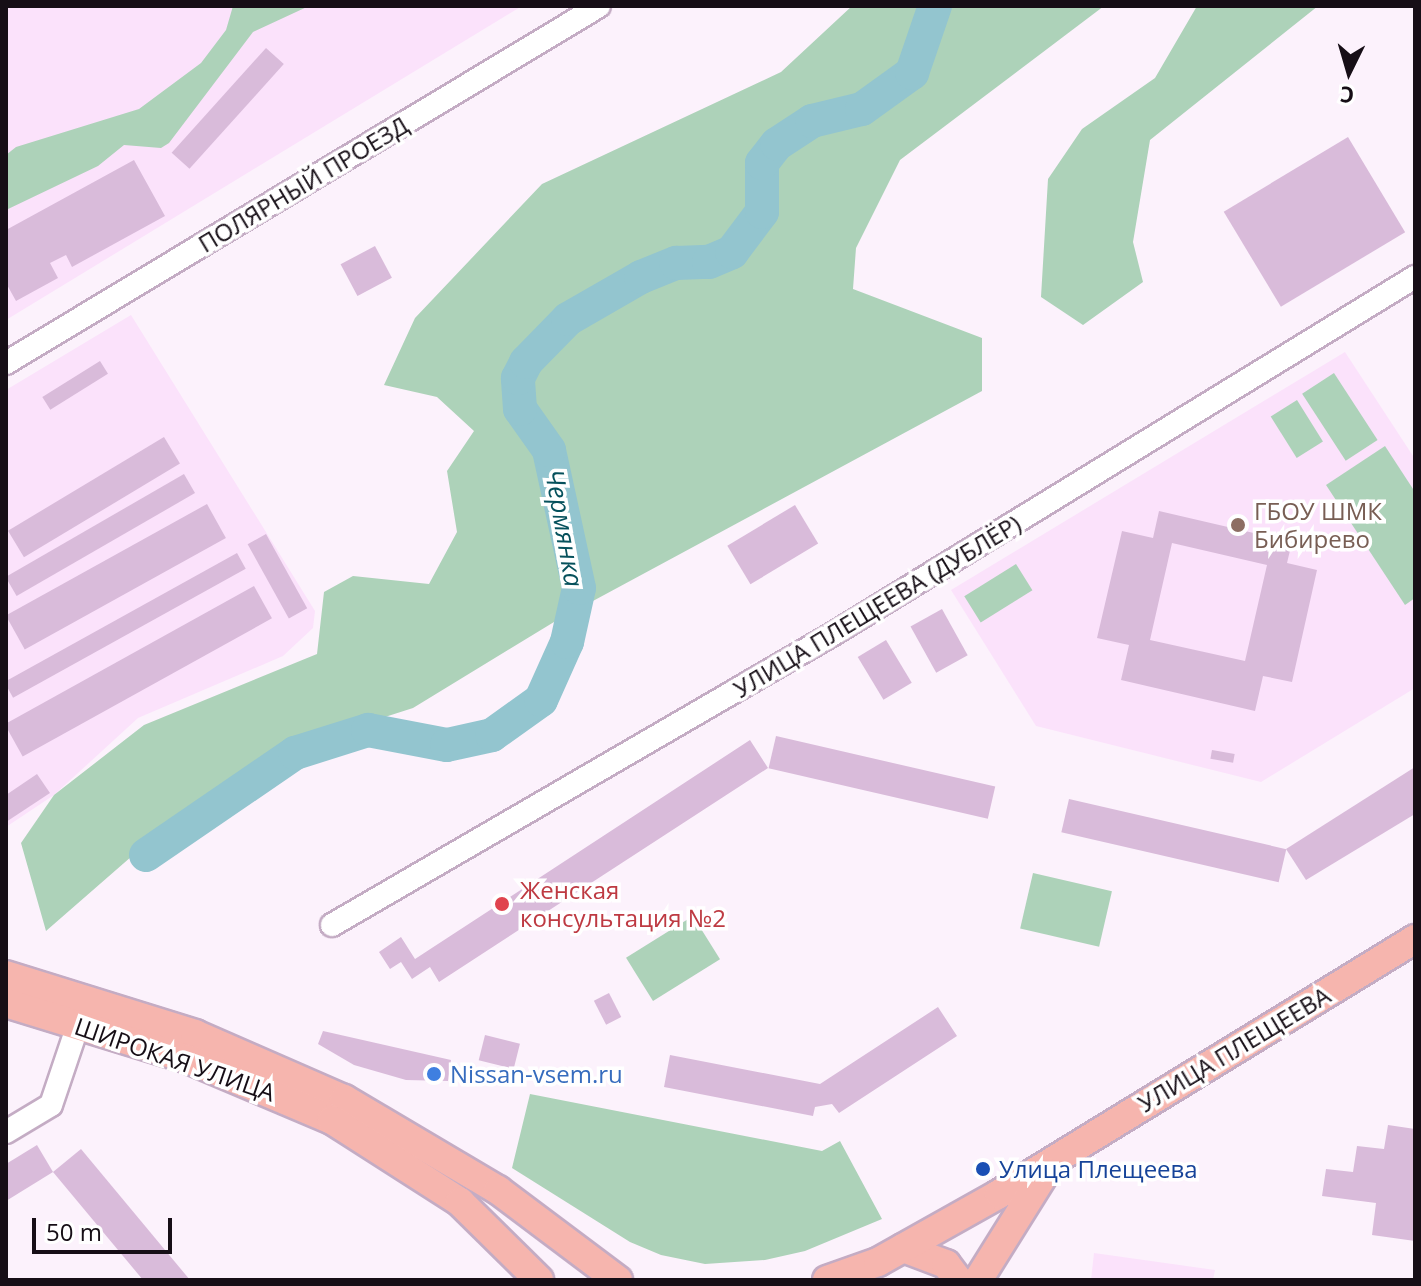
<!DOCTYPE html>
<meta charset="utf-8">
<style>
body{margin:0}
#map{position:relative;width:1421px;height:1286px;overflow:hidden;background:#fcf2fc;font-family:"Open Sans",sans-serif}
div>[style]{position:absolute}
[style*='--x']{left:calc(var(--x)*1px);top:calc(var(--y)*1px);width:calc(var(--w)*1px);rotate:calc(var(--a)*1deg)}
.built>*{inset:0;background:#fbe2fb}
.green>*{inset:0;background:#add2b9;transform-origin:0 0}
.river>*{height:34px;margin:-17px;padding:0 17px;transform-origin:17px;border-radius:17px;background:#93c5cf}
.building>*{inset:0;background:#d9bbda;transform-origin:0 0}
.roads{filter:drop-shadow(2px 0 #c4acc4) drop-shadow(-2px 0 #c4acc4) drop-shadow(0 2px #c4acc4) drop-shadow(0 -2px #c4acc4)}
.minor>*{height:22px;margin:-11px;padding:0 11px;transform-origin:11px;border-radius:11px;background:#fff}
.major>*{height:28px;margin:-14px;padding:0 14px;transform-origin:14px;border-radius:14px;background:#f6b5ae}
.dots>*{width:22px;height:22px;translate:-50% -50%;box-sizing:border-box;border:4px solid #fff;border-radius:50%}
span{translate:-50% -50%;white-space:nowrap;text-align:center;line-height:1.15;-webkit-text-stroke:7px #fff;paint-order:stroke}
.street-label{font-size:24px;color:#160e16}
.education-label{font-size:24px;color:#785e54}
.left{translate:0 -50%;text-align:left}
.health-label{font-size:24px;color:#be3a42}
.shop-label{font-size:24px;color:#366cbe}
.transit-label{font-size:24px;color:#164399}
.water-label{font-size:26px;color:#06515c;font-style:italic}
.frame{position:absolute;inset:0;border:8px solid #160e16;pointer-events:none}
.north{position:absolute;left:1309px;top:32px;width:80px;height:80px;-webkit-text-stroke:6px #fff;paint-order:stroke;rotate:185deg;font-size:22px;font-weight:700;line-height:32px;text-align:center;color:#160e16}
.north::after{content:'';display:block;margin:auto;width:28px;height:36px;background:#160e16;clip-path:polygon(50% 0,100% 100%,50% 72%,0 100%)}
.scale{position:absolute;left:32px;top:1218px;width:140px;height:36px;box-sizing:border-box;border:4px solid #160e16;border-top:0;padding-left:10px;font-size:24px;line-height:28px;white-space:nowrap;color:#160e16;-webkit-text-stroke:6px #fff;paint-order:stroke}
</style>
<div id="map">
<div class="built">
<div style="clip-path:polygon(6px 6px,522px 6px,6px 320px)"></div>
<div style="clip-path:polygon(131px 315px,315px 611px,313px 628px,283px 656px,138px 718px,54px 795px,6px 827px,6px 390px)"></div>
<div style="clip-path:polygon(1345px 352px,1415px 459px,1415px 688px,1261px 782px,1036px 726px,951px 590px)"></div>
<div style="clip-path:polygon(1094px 1253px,1215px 1270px,1213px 1280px,1091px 1280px)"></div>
</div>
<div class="green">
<div style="clip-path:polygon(233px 6px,309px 6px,253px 32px,169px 143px,161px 148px,124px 145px,98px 166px,6px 210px,6px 155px,16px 147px,139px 109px,201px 63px,226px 30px)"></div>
<div style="clip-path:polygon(852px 6px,1104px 6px,900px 160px,856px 248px,853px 289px,982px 338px,982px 391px,554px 622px,413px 708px,282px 750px,155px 836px,46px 931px,21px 843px,54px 795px,144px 725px,317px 654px,324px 592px,353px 576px,429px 584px,457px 532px,447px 471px,474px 431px,437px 397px,384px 385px,415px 318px,542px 184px,781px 72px)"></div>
<div style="clip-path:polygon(1197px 6px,1318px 6px,1150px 140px,1133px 242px,1143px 282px,1083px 325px,1041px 297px,1048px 179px,1082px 129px,1155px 78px)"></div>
<div style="left:1334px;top:373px;width:80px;height:38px;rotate:57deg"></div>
<div style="left:1297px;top:400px;width:49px;height:31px;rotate:58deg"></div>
<div style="clip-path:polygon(1385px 446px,1415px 492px,1415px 598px,1405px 605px,1326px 485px)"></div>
<div style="left:1016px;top:564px;width:31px;height:61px;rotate:58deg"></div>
<div style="left:1033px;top:873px;width:81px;height:57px;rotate:13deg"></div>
<div style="left:693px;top:916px;width:51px;height:79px;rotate:58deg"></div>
<div style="clip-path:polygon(530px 1094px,822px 1151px,840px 1141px,882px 1219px,805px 1251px,765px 1260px,705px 1264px,661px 1255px,630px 1242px,512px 1168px)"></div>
</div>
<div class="river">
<div style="--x:146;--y:855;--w:181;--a:-34.4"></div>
<div style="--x:295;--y:753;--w:77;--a:-17.5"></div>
<div style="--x:368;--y:730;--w:80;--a:10.8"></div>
<div style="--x:447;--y:745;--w:46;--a:-12.5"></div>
<div style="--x:492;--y:735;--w:60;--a:-35.5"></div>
<div style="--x:541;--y:700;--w:64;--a:-65.9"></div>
<div style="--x:567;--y:642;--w:55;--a:-77.5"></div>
<div style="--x:579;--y:588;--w:141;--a:-102.3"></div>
<div style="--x:549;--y:450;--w:50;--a:-125.3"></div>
<div style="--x:520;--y:409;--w:31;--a:-94"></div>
<div style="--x:518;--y:378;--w:18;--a:-63"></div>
<div style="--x:526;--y:362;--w:60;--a:-45.7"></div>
<div style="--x:568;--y:319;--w:84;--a:-29.9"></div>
<div style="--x:641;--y:277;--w:38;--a:-22"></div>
<div style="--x:676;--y:263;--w:33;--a:-2"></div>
<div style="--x:709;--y:262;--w:25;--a:-23"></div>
<div style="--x:732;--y:252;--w:50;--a:-53.1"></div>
<div style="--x:762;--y:212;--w:49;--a:-90"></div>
<div style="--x:762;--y:163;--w:24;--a:-52"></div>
<div style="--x:777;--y:144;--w:42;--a:-33.3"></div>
<div style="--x:812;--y:121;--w:51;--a:-13.5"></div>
<div style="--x:862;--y:109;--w:62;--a:-35.8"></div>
<div style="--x:912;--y:73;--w:71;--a:-71.1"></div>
</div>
<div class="building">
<div style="left:266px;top:48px;width:24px;height:141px;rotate:42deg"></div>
<div style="left:1348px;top:137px;width:111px;height:145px;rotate:59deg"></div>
<div style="clip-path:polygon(134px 160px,165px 216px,72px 267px,66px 255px,50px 263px,58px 278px,16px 301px,6px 283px,6px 230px)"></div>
<div style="left:375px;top:246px;width:36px;height:39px;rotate:62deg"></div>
<div style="left:100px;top:361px;width:15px;height:68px;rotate:58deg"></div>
<div style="left:164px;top:437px;width:31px;height:182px;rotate:59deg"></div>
<div style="left:184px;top:474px;width:22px;height:206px;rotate:60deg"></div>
<div style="left:207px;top:504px;width:39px;height:230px;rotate:61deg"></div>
<div style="left:795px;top:505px;width:45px;height:79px;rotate:59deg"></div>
<div style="clip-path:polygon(evenodd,1159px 511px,1292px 542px,1287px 563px,1317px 570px,1292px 682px,1263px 676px,1255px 711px,1121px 680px,1129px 645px,1097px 638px,1122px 531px,1153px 538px,1159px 511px,1172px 543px,1267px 565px,1245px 661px,1150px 640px,1172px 543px)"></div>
<div style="left:266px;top:534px;width:85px;height:21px;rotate:61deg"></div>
<div style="left:237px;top:553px;width:18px;height:266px;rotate:61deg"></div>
<div style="left:254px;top:586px;width:37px;height:285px;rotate:61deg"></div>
<div style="left:942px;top:609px;width:53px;height:36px;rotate:61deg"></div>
<div style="left:886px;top:640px;width:50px;height:33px;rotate:59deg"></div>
<div style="left:776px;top:736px;width:225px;height:33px;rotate:13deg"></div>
<div style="clip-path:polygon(750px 740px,768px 768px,439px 982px,430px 967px,412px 979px,401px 962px,390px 969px,379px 952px,401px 937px,415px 959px)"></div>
<div style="left:1212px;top:750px;width:23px;height:9px;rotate:10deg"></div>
<div style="clip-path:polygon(1415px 767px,1415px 814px,1306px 880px,1286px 849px)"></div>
<div style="clip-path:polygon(37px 774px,50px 793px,6px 822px,6px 795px)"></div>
<div style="left:1069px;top:799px;width:223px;height:34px;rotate:13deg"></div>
<div style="left:609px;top:993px;width:27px;height:17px;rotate:63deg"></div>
<div style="clip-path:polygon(938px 1007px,957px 1036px,839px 1113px,832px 1104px,815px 1107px,813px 1116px,664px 1087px,670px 1055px,820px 1084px)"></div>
<div style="clip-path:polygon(323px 1031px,451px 1060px,448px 1081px,406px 1080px,354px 1065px,318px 1044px)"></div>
<div style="left:485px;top:1035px;width:36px;height:26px;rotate:14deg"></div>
<div style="clip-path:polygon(1388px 1125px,1415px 1129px,1415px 1241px,1372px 1235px,1376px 1203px,1322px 1196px,1326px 1169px,1353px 1172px,1357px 1146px,1384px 1149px)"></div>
<div style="clip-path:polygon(37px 1145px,53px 1172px,6px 1201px,6px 1164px)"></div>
<div style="clip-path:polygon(81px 1149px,190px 1280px,143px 1280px,53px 1172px)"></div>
</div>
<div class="roads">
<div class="minor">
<div style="--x:6;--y:363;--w:692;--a:-31.05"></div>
<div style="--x:332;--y:925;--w:579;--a:-30.15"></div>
<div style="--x:833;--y:634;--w:683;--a:-31.53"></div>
<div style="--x:6;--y:1132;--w:52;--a:-31"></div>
<div style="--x:51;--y:1105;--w:84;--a:-71.4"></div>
</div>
<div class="major">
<div style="--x:6;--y:975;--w:198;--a:17.3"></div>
<div style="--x:195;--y:1034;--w:163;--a:23.6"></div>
<div style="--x:344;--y:1099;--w:179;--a:30.6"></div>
<div style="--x:498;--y:1190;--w:150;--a:36.9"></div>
<div style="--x:6;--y:1003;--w:190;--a:17.1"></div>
<div style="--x:188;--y:1059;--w:156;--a:23"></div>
<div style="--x:332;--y:1120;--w:152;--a:32.6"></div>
<div style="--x:460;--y:1202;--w:111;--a:44.6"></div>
<div style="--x:903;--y:1248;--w:46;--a:20.4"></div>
<div style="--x:946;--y:1264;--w:20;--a:53"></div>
<div style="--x:827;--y:1280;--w:54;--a:-19.4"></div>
<div style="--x:878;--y:1262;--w:139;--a:-29.3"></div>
<div style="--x:999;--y:1194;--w:488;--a:-31.5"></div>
<div style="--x:978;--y:1280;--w:128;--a:-58"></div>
</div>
</div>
<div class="dots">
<div style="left:1238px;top:525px;background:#8d6e63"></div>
<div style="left:502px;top:904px;background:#e0444e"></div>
<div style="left:434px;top:1074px;background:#3f7fe0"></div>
<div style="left:983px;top:1169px;background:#1a4fb4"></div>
</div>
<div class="street-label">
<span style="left:303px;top:184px;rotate:-31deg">ПОЛЯРНЫЙ ПРОЕЗД</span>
<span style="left:877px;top:606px;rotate:-31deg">УЛИЦА ПЛЕЩЕЕВА (ДУБЛЁР)</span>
<span style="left:1234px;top:1049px;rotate:-31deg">УЛИЦА ПЛЕЩЕЕВА</span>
<span style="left:175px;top:1059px;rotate:19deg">ШИРОКАЯ УЛИЦА</span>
</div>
<div class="education-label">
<span class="left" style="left:1254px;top:525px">ГБОУ ШМК<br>Бибирево</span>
</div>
<div class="health-label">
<span class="left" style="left:520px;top:904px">Женская<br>консультация №2</span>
</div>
<div class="shop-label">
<span class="left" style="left:450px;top:1074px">Nissan-vsem.ru</span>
</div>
<div class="transit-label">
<span class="left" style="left:999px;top:1169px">Улица Плещеева</span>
</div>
<div class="water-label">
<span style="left:564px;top:528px;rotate:80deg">Чермянка</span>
</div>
<div class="frame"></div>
<div class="north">С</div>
<div class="scale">50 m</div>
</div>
